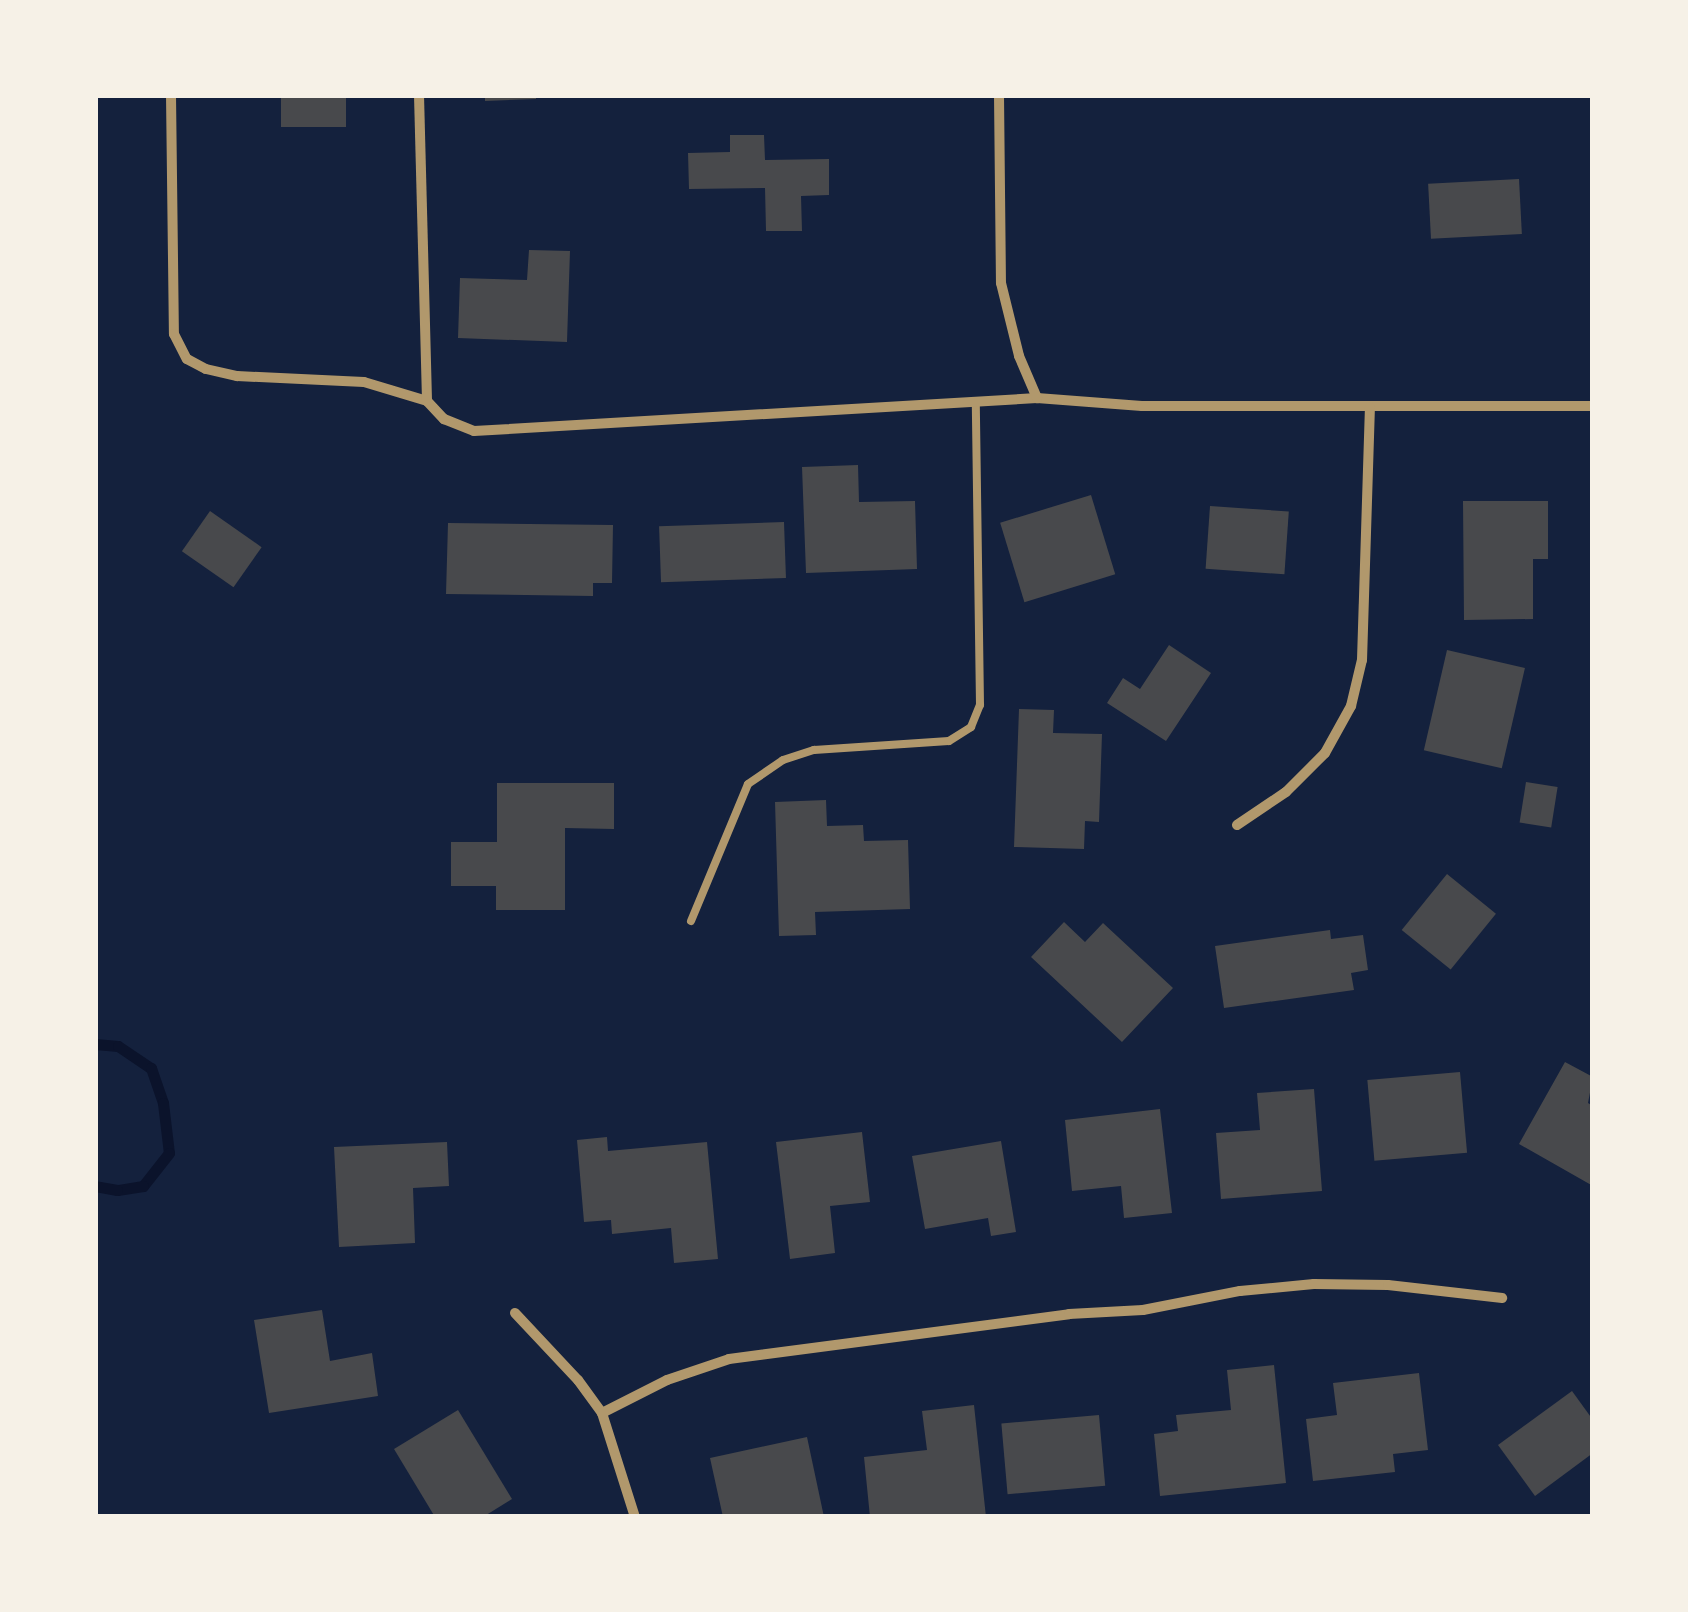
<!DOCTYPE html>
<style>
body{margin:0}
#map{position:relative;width:1688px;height:1612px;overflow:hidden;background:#14213d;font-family:"DM Sans",sans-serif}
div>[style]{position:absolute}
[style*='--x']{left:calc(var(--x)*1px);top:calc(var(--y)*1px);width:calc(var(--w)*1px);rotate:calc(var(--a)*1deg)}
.stream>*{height:11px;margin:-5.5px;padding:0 5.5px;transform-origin:5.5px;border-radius:5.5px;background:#0b132b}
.building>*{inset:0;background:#48494c;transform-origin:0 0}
.service>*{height:8px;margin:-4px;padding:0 4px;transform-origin:4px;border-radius:4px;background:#b1986c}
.minor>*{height:10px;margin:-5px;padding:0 5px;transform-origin:5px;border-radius:5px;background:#b1986c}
span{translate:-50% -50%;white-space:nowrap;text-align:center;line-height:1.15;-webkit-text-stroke:8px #f6f1e7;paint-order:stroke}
.frame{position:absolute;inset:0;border:98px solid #f6f1e7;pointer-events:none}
</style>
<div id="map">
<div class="stream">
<div style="--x:95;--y:1044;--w:23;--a:5"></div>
<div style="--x:118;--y:1046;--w:40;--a:34"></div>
<div style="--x:151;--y:1068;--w:37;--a:71"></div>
<div style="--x:163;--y:1103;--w:50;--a:83.2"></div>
<div style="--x:169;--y:1153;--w:42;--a:128.2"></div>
<div style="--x:143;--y:1186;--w:26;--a:171"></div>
<div style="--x:117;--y:1190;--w:22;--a:-170"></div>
</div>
<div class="building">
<div style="left:281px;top:95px;width:65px;height:32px"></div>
<div style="clip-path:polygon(485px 95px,536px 95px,536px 99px,485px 101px)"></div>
<div style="clip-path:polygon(730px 135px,764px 135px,765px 160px,829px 159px,829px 195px,801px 196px,802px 231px,766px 231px,765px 188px,689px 189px,688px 153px,730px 152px)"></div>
<div style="left:1519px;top:179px;width:55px;height:91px;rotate:87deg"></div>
<div style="clip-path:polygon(529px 250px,570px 251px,567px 342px,458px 338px,460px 278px,527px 280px)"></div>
<div style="clip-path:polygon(858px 465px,859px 502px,915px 501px,917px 569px,806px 573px,802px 467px)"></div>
<div style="left:1091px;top:495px;width:83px;height:95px;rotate:73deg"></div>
<div style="clip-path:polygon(1463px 501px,1548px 501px,1548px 559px,1533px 559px,1533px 619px,1464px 620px)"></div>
<div style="left:1210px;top:506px;width:79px;height:63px;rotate:4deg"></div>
<div style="left:210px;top:511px;width:63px;height:49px;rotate:35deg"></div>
<div style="left:784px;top:522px;width:56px;height:125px;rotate:88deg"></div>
<div style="clip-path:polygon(448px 523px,613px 525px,612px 583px,593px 583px,593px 596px,446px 594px)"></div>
<div style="clip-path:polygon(1169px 645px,1211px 673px,1166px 741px,1107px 703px,1123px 678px,1140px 689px)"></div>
<div style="left:1447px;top:650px;width:80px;height:103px;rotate:13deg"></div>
<div style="clip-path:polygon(1019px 709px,1054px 710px,1053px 733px,1102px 734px,1099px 822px,1085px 821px,1084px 849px,1014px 847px)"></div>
<div style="left:1526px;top:782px;width:32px;height:41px;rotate:9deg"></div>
<div style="clip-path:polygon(497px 783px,614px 783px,614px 829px,565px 828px,565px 910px,496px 910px,496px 886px,451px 886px,451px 842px,497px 842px)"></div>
<div style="clip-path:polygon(826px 800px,827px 826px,863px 825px,864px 841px,908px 840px,910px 909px,815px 912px,816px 935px,779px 936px,775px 802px)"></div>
<div style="left:1447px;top:874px;width:63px;height:72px;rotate:39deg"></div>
<div style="clip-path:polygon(1064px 922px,1085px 942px,1103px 923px,1173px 988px,1122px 1042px,1031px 957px)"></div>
<div style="clip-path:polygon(1330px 930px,1331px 939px,1363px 935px,1368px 970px,1351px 973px,1354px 990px,1224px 1008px,1215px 946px)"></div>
<div style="clip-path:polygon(1565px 1062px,1593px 1077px,1588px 1103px,1593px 1106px,1593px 1186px,1519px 1144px)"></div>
<div style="left:1460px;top:1072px;width:81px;height:93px;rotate:85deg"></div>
<div style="clip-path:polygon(1314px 1089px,1322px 1191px,1221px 1199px,1216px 1133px,1260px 1130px,1257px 1093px)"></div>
<div style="clip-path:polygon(1160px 1109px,1172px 1213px,1124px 1218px,1121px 1186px,1072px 1191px,1065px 1120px)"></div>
<div style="clip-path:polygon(862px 1132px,870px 1202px,830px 1206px,835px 1253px,790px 1259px,776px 1142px)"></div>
<div style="clip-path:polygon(607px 1137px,608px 1151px,707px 1142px,718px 1259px,674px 1263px,671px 1228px,612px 1234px,611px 1220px,584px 1222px,577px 1140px)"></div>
<div style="clip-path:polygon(1001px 1141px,1016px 1232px,991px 1236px,988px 1218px,925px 1229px,912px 1156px)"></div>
<div style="clip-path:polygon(447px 1142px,449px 1186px,413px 1188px,415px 1243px,339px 1247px,334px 1147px)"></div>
<div style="clip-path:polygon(322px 1310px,330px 1361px,372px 1353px,378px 1396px,269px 1413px,254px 1320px)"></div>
<div style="clip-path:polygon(1274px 1365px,1286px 1483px,1160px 1496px,1154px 1434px,1178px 1431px,1176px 1415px,1231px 1410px,1227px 1370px)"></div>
<div style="clip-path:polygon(1419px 1373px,1428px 1450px,1393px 1454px,1395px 1472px,1313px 1481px,1306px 1419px,1337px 1415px,1333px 1383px)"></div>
<div style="clip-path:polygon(1572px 1391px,1593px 1420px,1593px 1453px,1535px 1496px,1498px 1445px)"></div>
<div style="clip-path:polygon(974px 1405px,986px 1517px,870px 1517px,864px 1457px,927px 1450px,922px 1411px)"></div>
<div style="clip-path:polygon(458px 1410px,512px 1499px,483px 1517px,435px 1517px,394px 1449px)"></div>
<div style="left:1099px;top:1415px;width:71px;height:98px;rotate:85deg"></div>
<div style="clip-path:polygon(807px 1437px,824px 1517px,723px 1517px,710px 1458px)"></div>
</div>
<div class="service">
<div style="--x:691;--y:921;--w:148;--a:-67.4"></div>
<div style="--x:748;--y:784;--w:42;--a:-34.4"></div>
<div style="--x:783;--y:760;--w:33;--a:-18"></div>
<div style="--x:814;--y:750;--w:135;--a:-3.8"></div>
<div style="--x:949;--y:741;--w:26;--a:-32"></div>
<div style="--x:971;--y:727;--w:24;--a:-68"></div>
<div style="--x:980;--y:705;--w:304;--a:-90.8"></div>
</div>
<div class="minor">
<div style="--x:171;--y:95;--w:239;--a:89.3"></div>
<div style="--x:174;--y:334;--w:28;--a:63"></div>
<div style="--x:187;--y:359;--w:21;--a:28"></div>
<div style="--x:206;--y:369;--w:32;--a:13"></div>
<div style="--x:237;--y:376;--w:127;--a:2.7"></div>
<div style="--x:364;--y:382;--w:66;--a:16.8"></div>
<div style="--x:427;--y:401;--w:25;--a:47"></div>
<div style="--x:444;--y:419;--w:32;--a:22"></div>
<div style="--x:474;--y:431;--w:564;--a:-3.35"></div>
<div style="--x:1037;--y:398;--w:105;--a:4.4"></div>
<div style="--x:1142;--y:406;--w:451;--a:0"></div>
<div style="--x:419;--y:95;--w:306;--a:88.5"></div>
<div style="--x:999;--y:95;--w:188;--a:89.4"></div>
<div style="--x:1001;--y:283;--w:75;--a:76.1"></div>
<div style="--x:1019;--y:356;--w:46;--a:66.8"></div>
<div style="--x:1237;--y:825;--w:59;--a:-34"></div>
<div style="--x:1286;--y:792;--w:55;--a:-45"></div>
<div style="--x:1325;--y:753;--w:54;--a:-61"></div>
<div style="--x:1351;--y:706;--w:47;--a:-76.6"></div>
<div style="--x:1362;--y:660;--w:253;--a:-88.2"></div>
<div style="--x:515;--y:1313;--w:92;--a:46.8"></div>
<div style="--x:578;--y:1380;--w:41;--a:54"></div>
<div style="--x:602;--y:1413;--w:109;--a:72.4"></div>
<div style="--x:602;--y:1413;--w:73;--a:-26.9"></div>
<div style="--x:667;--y:1380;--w:65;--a:-18.7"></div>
<div style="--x:729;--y:1359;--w:343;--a:-7.5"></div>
<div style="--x:1069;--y:1314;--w:74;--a:-3.1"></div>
<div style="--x:1143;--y:1310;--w:99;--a:-11.1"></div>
<div style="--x:1240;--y:1291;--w:74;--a:-5.4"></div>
<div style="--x:1314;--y:1284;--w:74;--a:0.8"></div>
<div style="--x:1388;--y:1285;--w:115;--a:6.5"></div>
</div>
<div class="frame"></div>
</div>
